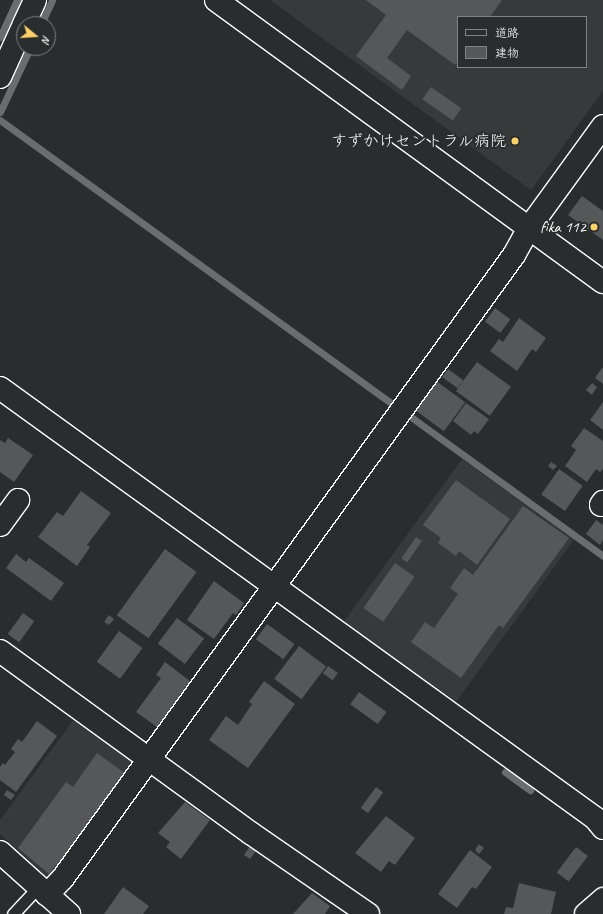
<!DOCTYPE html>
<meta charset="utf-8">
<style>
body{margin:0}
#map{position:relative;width:603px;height:914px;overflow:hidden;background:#2a2d2e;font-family:Caveat,"Klee One",sans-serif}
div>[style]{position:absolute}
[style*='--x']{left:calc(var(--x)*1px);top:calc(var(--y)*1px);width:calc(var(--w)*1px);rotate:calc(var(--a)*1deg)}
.built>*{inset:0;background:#373a3b;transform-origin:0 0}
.stream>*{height:7px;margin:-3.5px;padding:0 3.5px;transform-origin:3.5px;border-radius:3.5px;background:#6a6c6d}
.building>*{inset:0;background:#555758;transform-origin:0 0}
.roads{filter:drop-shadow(1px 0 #fff) drop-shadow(-1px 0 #fff) drop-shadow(0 1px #fff) drop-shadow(0 -1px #fff)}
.lane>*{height:11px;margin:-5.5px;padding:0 5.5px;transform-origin:5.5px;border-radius:5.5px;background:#2a2d2e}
.street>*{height:22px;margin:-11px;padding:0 11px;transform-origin:11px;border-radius:11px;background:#2a2d2e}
.secondary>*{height:22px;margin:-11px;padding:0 11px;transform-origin:11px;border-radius:11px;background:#2a2d2e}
.dots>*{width:11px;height:11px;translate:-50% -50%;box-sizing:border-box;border:2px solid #2a2d2e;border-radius:50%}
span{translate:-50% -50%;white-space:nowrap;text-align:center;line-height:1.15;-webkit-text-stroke:4px #2a2d2e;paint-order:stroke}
.poi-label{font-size:16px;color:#fff}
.right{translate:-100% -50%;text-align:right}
.legend{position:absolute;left:457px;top:16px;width:130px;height:52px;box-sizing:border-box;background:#2a2d2e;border:1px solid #7f8182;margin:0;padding:5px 7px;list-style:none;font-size:12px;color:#fff}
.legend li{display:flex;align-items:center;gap:8px;height:20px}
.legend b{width:20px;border:1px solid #7f8182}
.north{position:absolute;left:16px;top:16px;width:40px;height:40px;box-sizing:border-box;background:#2a2d2e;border:1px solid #7f8182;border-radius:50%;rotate:108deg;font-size:11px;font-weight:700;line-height:16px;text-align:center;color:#fff}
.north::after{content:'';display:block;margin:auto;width:14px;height:18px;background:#ffd166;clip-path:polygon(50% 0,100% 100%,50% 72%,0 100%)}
</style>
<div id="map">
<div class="built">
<div style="clip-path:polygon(evenodd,270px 0,603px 0,603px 91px,531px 190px,270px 0,458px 17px,586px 17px,586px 67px,458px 67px,458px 17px)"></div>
<div style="left:462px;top:459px;width:138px;height:202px;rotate:36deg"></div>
<div style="clip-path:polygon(74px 719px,132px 761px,133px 768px,55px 876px,47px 877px,0 834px,0 820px)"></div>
</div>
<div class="stream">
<div style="--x:41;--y:24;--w:26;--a:-65"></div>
<div style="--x:0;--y:37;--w:41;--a:-65.3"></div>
<div style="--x:0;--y:112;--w:71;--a:-64.9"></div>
<div style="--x:0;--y:120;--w:485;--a:35.9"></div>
<div style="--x:411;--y:417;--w:237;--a:35.9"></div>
<div style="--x:505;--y:772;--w:31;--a:36"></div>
</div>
<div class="building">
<div style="clip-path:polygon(366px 0,502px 0,490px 17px,458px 17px,458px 61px,455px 65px,407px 30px,387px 58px,411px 76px,402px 90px,356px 56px,386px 15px)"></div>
<div style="left:431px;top:87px;width:37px;height:15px;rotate:35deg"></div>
<div style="clip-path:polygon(582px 196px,603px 211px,603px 240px,568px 215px)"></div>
<div style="left:495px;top:308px;width:19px;height:17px;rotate:36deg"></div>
<div style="clip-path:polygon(519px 318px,546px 338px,536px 352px,532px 349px,517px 371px,490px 351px,499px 339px,503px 342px)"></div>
<div style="left:477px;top:362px;width:42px;height:36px;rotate:36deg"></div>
<div style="clip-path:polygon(602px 368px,603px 368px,603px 384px,595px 378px)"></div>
<div style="left:448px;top:369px;width:19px;height:10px;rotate:36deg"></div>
<div style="left:436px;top:381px;width:36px;height:36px;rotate:36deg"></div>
<div style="clip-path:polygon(592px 383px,597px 387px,592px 395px,586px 390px)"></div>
<div style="clip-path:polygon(603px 402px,603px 430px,590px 420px)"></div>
<div style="clip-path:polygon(466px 403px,489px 419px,478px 434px,474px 431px,471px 435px,453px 421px)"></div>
<div style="clip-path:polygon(584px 428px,603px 441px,603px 469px,600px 472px,596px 469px,587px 482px,565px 466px,576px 450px,571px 446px)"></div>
<div style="clip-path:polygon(8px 438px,33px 455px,14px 482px,0 472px,0 440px,5px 443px)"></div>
<div style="clip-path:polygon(551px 462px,557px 466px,553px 470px,548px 466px)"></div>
<div style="left:559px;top:469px;width:29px;height:31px;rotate:35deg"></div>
<div style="clip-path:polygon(456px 480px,510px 519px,477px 565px,459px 551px,456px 556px,438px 543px,441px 538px,423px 525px)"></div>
<div style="clip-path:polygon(81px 491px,111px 513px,87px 545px,90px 547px,77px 566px,38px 537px,57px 512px,63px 516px)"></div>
<div style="clip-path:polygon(523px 506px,569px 538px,503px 628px,499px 625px,461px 678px,411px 642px,425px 622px,434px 628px,458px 594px,450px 588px,464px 568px,473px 575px)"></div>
<div style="clip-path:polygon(596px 520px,603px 525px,603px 540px,600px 545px,586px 534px)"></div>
<div style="left:416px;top:537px;width:7px;height:26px;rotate:34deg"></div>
<div style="left:165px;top:549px;width:39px;height:82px;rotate:36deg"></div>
<div style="clip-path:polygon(16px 554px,26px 562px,29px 558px,64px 583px,51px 601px,6px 568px)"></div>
<div style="left:395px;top:563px;width:24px;height:55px;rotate:35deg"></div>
<div style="clip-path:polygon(214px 581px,244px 603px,236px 615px,233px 613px,214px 639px,187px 620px)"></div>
<div style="left:23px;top:613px;width:14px;height:26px;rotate:36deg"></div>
<div style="clip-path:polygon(109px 615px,114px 619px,109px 625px,104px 622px)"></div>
<div style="left:177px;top:618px;width:34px;height:32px;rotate:37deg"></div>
<div style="left:267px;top:624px;width:34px;height:19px;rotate:36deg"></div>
<div style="left:119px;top:631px;width:29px;height:38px;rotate:36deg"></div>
<div style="left:299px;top:646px;width:34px;height:41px;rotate:37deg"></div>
<div style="clip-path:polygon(165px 662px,190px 681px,157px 727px,136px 712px,161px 678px,156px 675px)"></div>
<div style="left:328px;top:666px;width:12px;height:9px;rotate:35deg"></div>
<div style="clip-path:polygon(264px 681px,295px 704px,248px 768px,209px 740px,226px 716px,238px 725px,252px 704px,249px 702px)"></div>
<div style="left:359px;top:692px;width:34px;height:15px;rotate:36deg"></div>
<div style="clip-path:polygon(37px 721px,57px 736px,16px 792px,0 780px,0 767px,3px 763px,5px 765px,15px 752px,11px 749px,18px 739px,22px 742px)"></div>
<div style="clip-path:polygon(97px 753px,126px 774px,59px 867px,56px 865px,49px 874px,18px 848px,66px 782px,73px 787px)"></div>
<div style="left:376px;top:787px;width:9px;height:26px;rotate:36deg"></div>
<div style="clip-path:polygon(7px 790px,15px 795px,11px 800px,4px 795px)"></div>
<div style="clip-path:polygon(185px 802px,210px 820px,181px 859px,166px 847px,170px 842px,158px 833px)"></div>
<div style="clip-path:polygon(386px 816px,415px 838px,395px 865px,389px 861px,381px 872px,355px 853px)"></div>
<div style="clip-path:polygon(479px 844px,484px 848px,479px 854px,475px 850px)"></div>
<div style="clip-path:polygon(250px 846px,256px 851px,250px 859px,244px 855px)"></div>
<div style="left:576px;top:847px;width:15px;height:32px;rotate:37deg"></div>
<div style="clip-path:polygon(470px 850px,492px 867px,476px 889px,472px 887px,457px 908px,438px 894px)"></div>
<div style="clip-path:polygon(519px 883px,556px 892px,551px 914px,504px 914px,506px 907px,513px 908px)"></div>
<div style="clip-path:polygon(123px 887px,149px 906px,143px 914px,104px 914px)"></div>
<div style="clip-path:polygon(312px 893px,330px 906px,325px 914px,293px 914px)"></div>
</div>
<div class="roads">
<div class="lane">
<div style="--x:13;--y:914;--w:37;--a:-47"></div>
</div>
<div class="street">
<div style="--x:0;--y:388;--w:734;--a:35.86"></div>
<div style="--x:595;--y:818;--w:13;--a:51"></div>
<div style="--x:601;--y:505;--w:4;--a:-56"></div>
<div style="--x:0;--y:525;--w:31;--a:-54"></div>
<div style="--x:0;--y:651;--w:311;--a:36"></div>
<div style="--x:252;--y:834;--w:141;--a:34.6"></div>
<div style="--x:0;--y:852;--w:93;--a:41.9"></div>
<div style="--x:47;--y:895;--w:23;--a:-47"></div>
<div style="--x:63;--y:878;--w:769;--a:-54.1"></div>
<div style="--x:514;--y:255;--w:31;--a:-61"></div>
<div style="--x:529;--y:228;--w:126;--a:-54"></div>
<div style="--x:586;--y:914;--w:23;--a:-41"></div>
</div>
<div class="secondary">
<div style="--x:216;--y:0;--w:479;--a:36.1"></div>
<div style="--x:24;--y:24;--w:26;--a:-65"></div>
<div style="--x:0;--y:77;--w:58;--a:-65.6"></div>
</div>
</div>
<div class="dots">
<div style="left:515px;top:141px;background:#ffd166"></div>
<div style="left:594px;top:227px;background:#ffd166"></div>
</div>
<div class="poi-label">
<span class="right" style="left:506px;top:141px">すずかけセントラル病院</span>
<span class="right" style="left:586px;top:227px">fika 112</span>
</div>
<ul class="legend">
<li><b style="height:5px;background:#2a2d2e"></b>道路</li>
<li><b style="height:11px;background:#555758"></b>建物</li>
</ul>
<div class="north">N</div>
</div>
